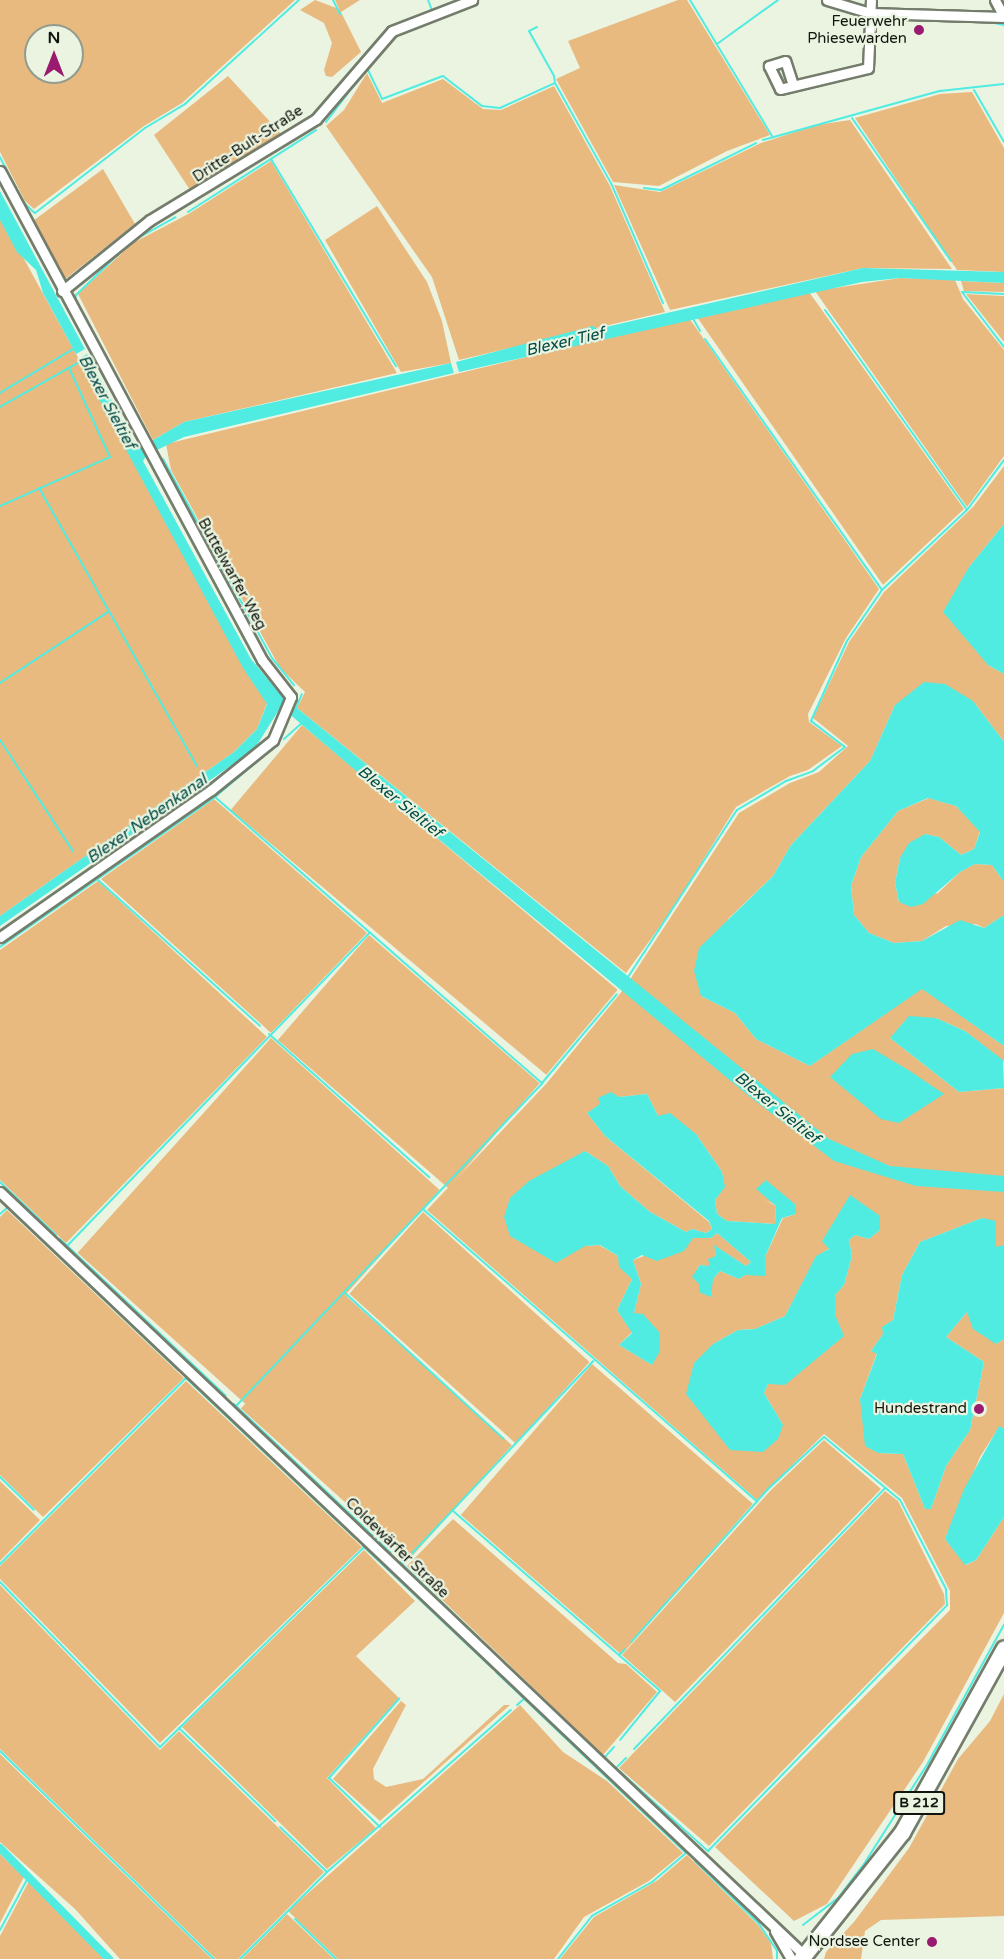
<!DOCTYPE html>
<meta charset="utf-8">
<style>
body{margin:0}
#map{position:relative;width:1004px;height:1959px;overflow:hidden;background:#eaf4e1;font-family:"Varela Round",sans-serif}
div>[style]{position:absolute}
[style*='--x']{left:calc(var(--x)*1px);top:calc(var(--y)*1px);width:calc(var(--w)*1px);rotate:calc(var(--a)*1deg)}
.green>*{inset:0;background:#e8ba80;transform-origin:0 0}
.water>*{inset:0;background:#50ece1}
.stream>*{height:2px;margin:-1px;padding:0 1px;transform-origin:1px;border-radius:1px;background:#50ece1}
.canal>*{height:8px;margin:-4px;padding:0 4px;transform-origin:4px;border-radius:4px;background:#50ece1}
.roads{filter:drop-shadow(2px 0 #747d6c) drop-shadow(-2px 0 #747d6c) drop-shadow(0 2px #747d6c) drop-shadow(0 -2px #747d6c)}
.minor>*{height:9px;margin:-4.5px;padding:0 4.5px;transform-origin:4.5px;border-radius:4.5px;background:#fff}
.primary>*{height:15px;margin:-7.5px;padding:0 7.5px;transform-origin:7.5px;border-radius:7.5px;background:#fff}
.dots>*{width:16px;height:16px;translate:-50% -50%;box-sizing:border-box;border:3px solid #eaf4e1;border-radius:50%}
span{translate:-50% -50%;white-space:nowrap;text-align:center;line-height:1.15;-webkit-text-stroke:4.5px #eaf4e1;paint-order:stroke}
.shield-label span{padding:2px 4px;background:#eaf4e1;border:2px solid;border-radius:4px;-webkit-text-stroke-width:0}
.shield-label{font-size:14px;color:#11150e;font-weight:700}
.poi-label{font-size:15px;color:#11150e}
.right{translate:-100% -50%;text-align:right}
.street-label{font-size:15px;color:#11150e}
.water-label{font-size:16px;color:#024b47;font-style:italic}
.north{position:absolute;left:24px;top:24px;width:60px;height:60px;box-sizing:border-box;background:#eaf4e1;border:2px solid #939b8d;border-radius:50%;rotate:0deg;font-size:16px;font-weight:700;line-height:24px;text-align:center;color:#11150e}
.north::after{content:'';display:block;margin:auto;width:21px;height:27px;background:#9a1a6f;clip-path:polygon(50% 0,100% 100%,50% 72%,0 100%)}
</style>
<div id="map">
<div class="green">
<div style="clip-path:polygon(evenodd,0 0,295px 0,182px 103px,144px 126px,34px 209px,25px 201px,0 152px,0 0,36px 36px,72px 36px,72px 72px,36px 72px,36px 36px)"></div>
<div style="clip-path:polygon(315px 0,339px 9px,335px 0,360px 0,341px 12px,361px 52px,332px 77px,326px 76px,324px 70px,332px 43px,324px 23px,300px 10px)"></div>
<div style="clip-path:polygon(678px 0,687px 0,770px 135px,727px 151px,659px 186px,613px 182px,556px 79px,580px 68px,568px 41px)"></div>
<div style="clip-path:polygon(367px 73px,382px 103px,443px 79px,483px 109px,501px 110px,554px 86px,610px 186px,665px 312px,459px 360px,432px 277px,326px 126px,344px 110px)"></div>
<div style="clip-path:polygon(228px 76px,284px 137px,192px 193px,154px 135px)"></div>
<div style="clip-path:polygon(972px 92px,1004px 148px,1004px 272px,957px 270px,855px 118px,940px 94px)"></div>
<div style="clip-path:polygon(850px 120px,952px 269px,863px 268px,670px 310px,614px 185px,660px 192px,761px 143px,817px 125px)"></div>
<div style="clip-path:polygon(271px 161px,397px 373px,184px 422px,153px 440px,78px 294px,133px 243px,190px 213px)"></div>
<div style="clip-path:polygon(103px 169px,135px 224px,64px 280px,33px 221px)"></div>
<div style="clip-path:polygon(377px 206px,427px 282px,442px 321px,451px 363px,401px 372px,325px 240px)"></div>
<div style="clip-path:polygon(0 215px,267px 703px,257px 729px,234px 752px,0 916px)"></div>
<div style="clip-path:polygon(900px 278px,955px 280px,963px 299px,1004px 350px,1004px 456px,967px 507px,815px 291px)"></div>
<div style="clip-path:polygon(961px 281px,1004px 283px,1004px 292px,964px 291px)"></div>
<div style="clip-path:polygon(809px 292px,964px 509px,883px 585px,697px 317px)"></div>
<div style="clip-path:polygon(966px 294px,1004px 296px,1004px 342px)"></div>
<div style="clip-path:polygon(689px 318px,879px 589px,846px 638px,808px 714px,809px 722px,842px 746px,808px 770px,790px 776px,736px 807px,672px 910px,626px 973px,297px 708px,305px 692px,280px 668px,171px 470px,166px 444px)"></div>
<div style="clip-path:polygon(evenodd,1004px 466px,1004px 524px,969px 567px,988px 665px,1004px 674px,1004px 742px,973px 701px,895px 705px,870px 761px,791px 845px,773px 876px,728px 919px,701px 996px,735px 1013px,756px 1039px,810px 1066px,922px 988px,1004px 1046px,1004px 1062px,965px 1031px,936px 1018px,890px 1038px,959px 1092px,1004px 1088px,1004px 1245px,996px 1248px,982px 1218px,920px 1242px,902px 1275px,893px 1320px,883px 1327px,883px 1334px,871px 1351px,877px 1353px,860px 1399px,878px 1453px,903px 1454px,925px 1509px,931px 1509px,946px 1466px,970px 1430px,984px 1362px,946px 1337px,967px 1312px,996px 1344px,1004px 1339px,1004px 1429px,999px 1427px,980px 1457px,945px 1539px,966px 1565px,976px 1560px,1004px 1517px,1004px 1613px,923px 1762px,827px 1904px,794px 1921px,715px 1847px,950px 1610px,950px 1591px,902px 1498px,824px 1434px,757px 1500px,427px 1210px,546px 1084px,623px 990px,739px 813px,790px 783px,819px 772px,848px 746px,813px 718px,849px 642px,884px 592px,973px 507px,1004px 466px,647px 1094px,658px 1116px,696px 1134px,722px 1172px,724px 1187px,715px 1200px,717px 1214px,727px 1221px,775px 1224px,776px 1206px,765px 1200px,796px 1214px,783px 1218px,765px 1257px,765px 1275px,745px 1275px,739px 1279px,720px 1271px,713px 1279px,697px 1269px,700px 1265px,710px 1267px,716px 1256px,715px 1246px,746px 1266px,751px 1262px,717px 1233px,711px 1238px,693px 1238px,633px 1260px,641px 1284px,634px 1313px,652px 1365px,619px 1345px,632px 1332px,617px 1310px,632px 1279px,618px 1256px,599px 1245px,585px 1246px,560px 1167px,585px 1151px,608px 1166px,620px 1186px,650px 1212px,686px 1232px,692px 1229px,706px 1233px,712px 1229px,709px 1222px,605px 1136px,587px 1113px,619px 1097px,647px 1094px,1004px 466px,880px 1216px,880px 1230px,869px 1239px,855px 1235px,849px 1240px,852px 1256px,844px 1285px,835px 1295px,835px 1315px,768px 1384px,764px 1393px,783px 1425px,713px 1344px,738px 1330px,755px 1329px,785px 1316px,816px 1257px,880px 1216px)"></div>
<div style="left:302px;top:725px;width:412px;height:111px;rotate:40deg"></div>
<div style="clip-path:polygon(929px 798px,956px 806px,980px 831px,974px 849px,961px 855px,939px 837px,925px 834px,900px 858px,895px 883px,899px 902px,938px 893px,960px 872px,975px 864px,992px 865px,1004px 882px,1004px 915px,984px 928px,976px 924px,946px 926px,922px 941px,894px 943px,869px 933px,854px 915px,851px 886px,861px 857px,898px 811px)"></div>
<div style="clip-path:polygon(214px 799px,367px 933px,271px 1033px,101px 879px)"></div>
<div style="clip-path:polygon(98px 881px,267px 1037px,66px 1243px,0 1180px,0 950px)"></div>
<div style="left:369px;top:935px;width:226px;height:139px;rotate:41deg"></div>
<div style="left:271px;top:1038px;width:227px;height:289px;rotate:42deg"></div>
<div style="clip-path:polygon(7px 1210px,184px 1378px,43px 1517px,0 1475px,0 1217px)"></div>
<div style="left:423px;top:1212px;width:224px;height:110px;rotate:42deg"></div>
<div style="left:344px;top:1294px;width:226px;height:154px;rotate:42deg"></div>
<div style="left:592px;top:1364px;width:213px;height:200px;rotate:41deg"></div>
<div style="clip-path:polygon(186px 1381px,362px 1547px,160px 1743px,0 1579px,0 1566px)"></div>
<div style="clip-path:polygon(824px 1440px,881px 1489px,675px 1702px,622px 1655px,771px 1490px)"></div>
<div style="clip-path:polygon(0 1481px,40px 1520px,0 1561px)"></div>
<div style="clip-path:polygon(885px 1491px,898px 1501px,944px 1594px,945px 1604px,709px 1846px,619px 1768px)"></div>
<div style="clip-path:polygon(453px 1519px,618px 1663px,626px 1664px,657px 1692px,603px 1755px,407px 1566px)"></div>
<div style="clip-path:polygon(364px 1550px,415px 1601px,356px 1656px,399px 1698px,327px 1778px,376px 1828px,327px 1869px,182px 1727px)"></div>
<div style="clip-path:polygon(0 1585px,160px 1750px,179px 1731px,324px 1872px,238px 1959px,216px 1959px,0 1749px)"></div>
<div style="clip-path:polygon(1004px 1694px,1004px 1916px,881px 1920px,865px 1931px,861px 1959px,824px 1959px,826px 1952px,854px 1922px,909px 1848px,958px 1759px,990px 1721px)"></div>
<div style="clip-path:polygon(401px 1701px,406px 1705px,373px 1769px,374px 1779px,386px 1787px,423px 1779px,504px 1705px,510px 1705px,380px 1821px,333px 1779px)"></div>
<div style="clip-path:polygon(520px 1705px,563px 1752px,607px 1781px,683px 1853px,649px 1881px,584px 1917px,554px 1959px,338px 1959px,288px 1911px)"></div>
<div style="clip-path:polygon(0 1754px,212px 1959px,120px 1959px,75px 1909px,0 1842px)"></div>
<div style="clip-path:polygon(0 1854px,24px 1877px,0 1923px)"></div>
<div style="clip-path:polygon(687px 1855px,758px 1925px,771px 1943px,773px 1959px,560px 1959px,594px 1917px,658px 1880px)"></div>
<div style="clip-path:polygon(29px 1881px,104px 1959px,0 1959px,0 1936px)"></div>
<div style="clip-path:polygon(287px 1914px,334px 1959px,242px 1959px)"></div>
</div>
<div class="water">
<div style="clip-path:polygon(0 191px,85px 349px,76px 354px,43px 293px,36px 270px,17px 252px,0 220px)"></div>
<div style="clip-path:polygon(863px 268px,1004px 272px,1004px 283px,900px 278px,862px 282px,459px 372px,456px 362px,593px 326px,597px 329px)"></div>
<div style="clip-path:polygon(87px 354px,136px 446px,142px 446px,147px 455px,143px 461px,251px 659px,285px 700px,257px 745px,242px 758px,0 926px,0 916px,234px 752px,257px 729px,267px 704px,243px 668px,100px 401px,79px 359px)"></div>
<div style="clip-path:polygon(451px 363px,454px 373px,184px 437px,153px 452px,148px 443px,184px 422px)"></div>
<div style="clip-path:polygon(1004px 524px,1004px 674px,988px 665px,943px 612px,969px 567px)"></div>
<div style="clip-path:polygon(924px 682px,945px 684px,973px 701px,1004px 742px,1004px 882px,992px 865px,975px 864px,960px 872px,923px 904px,911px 907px,899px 902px,895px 883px,900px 858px,909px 843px,925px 834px,939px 837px,961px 855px,974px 849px,980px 832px,956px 806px,928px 798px,898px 811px,861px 857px,851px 886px,854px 915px,869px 933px,894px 943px,922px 941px,960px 920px,984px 928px,1004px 915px,1004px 1046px,922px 989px,810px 1066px,756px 1039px,735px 1013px,701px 996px,694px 971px,699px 948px,773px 876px,791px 845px,870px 761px,895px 705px)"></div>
<div style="clip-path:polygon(292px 704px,829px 1139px,890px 1166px,1004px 1176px,1004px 1192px,916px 1186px,834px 1161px,749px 1096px,355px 770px,287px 712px)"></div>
<div style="clip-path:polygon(909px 1016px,936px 1018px,965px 1031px,1003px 1060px,1004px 1088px,959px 1092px,890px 1038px)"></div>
<div style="clip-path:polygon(873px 1049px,910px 1071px,944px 1094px,899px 1123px,881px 1119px,830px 1077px,852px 1054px)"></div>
<div style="clip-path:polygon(611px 1092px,619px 1097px,647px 1094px,658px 1116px,670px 1113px,696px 1134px,722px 1172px,725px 1187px,715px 1200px,717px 1214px,727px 1221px,775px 1224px,776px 1206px,756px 1189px,766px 1180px,796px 1205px,796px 1214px,782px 1218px,765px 1257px,765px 1276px,745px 1275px,739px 1279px,720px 1271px,713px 1279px,711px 1297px,699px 1292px,699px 1284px,692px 1277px,700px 1265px,710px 1266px,708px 1259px,716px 1256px,714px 1245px,746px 1266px,751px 1262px,717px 1233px,711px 1238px,693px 1238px,684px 1251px,657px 1261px,642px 1255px,633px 1260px,641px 1284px,634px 1313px,643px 1314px,660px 1333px,660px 1351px,652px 1365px,619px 1345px,632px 1333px,617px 1310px,632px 1279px,619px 1267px,618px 1256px,600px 1245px,585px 1246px,556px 1263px,510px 1236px,504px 1217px,510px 1198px,529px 1181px,585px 1151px,608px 1166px,620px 1186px,650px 1212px,686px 1232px,692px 1229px,706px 1233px,712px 1229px,709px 1221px,605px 1136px,587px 1113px,600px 1104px,598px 1098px)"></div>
<div style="clip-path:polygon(850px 1195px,880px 1216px,880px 1230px,869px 1239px,855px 1235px,849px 1240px,852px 1256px,844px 1285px,835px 1295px,835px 1315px,844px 1336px,785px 1385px,768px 1384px,764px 1393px,783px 1425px,778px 1439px,763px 1452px,730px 1450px,686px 1394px,694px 1363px,713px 1344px,738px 1330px,755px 1329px,785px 1316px,816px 1256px,829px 1249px,822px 1241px)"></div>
<div style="clip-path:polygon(982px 1218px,996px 1221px,996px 1247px,1004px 1245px,1004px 1339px,996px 1344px,973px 1329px,967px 1312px,946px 1337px,984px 1362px,970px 1430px,946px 1466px,931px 1509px,925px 1509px,903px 1454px,878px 1453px,865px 1446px,860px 1399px,877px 1354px,871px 1351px,883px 1334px,882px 1327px,893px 1320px,902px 1275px,920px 1242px)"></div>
<div style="clip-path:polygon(999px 1426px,1004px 1429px,1004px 1517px,976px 1560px,965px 1565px,945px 1539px,964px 1489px)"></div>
</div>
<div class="stream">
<div style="--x:333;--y:0;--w:16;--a:63"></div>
<div style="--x:428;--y:0;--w:9;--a:69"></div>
<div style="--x:690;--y:0;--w:159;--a:58.9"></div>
<div style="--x:985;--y:21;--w:19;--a:12"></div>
<div style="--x:537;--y:27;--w:9;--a:153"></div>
<div style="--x:529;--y:31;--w:51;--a:60.9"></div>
<div style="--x:554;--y:76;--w:7;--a:82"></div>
<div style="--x:717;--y:44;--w:75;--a:-35.8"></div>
<div style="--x:974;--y:90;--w:60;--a:60"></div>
<div style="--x:852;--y:118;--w:174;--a:55.3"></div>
<div style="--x:326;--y:122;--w:68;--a:-52.8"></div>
<div style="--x:367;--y:68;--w:34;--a:64"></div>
<div style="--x:382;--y:99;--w:65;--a:-20.7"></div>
<div style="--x:443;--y:76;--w:49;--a:37.6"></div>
<div style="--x:482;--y:106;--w:18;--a:6"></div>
<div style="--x:500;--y:108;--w:60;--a:-24.4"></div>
<div style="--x:555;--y:83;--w:115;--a:60.8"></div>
<div style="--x:611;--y:183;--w:131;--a:66.6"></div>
<div style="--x:763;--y:140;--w:184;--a:-15.5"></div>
<div style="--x:940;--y:91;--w:64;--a:-6.2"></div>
<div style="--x:0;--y:157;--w:42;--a:63.4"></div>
<div style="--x:271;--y:159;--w:242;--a:58.9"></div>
<div style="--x:644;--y:188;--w:17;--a:7"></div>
<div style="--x:661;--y:190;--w:106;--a:-26.3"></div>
<div style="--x:23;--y:202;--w:16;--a:43"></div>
<div style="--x:35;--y:213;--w:139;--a:-37.7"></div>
<div style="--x:145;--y:128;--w:47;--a:-31"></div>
<div style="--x:185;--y:104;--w:154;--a:-42.4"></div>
<div style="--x:188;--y:212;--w:152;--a:-32.6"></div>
<div style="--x:1004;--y:294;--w:42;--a:-177.3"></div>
<div style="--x:962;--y:292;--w:69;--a:52.6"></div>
<div style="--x:825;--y:310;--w:245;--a:54.6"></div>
<div style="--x:692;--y:317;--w:16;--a:60"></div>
<div style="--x:705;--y:339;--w:307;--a:54.8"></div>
<div style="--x:0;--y:393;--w:87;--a:-31"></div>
<div style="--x:0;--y:407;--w:93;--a:-29.6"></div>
<div style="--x:147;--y:434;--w:151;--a:-118.4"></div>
<div style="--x:75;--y:301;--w:6;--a:-81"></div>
<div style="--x:76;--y:295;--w:76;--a:-43.9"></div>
<div style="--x:131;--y:242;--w:51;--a:-29.1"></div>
<div style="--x:163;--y:459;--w:227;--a:61.3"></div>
<div style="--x:272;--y:658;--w:35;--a:51"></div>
<div style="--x:39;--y:488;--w:320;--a:60.4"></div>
<div style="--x:0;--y:506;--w:120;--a:-24"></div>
<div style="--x:110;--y:457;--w:98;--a:-114.7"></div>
<div style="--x:0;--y:683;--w:129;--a:-33.3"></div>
<div style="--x:296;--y:708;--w:15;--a:-67"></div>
<div style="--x:284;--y:739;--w:24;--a:-42"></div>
<div style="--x:0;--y:740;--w:133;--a:56.7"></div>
<div style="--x:215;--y:797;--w:434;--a:41.2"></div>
<div style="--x:98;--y:880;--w:218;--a:42"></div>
<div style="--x:0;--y:947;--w:262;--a:-34.9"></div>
<div style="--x:215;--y:797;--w:77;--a:-40.3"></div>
<div style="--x:628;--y:977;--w:199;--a:-56.9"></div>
<div style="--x:737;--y:810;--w:57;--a:-30.6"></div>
<div style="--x:786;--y:781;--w:29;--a:-20"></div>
<div style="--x:813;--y:771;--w:40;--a:-37"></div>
<div style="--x:845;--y:747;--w:43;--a:-142.6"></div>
<div style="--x:811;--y:721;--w:88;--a:-65.8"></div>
<div style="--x:847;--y:641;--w:62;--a:-55.5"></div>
<div style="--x:882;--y:590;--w:117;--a:-43.3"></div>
<div style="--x:967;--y:510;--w:62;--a:-53.5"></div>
<div style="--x:269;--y:1034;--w:215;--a:41.8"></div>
<div style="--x:0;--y:1182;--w:77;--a:43.4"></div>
<div style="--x:7;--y:1207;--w:236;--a:43.6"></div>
<div style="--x:424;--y:1210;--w:443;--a:41.2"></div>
<div style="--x:0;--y:1214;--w:9;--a:-41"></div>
<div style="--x:60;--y:1239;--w:228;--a:43.4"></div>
<div style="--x:67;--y:1246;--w:435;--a:-46"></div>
<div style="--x:344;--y:1292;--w:217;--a:42.6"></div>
<div style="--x:186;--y:1378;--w:231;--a:43.4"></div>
<div style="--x:234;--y:1404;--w:216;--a:43.5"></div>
<div style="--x:236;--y:1406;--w:445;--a:-46.5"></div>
<div style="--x:542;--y:1083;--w:116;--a:-49.9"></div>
<div style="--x:0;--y:1477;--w:47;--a:44.1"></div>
<div style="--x:452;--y:1510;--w:276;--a:41"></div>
<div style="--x:660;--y:1691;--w:63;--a:129.2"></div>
<div style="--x:363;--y:1546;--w:178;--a:43.4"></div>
<div style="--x:400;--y:1562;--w:283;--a:43.9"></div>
<div style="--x:604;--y:1758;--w:15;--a:-48"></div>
<div style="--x:0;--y:1564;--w:263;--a:-45"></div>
<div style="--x:402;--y:1564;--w:279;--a:-46.7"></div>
<div style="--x:0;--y:1582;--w:230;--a:45.9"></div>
<div style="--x:160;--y:1747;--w:286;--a:-44.4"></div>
<div style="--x:619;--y:1655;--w:8;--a:-45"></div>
<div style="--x:496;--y:1672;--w:262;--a:43.6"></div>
<div style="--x:686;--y:1853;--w:45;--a:139.5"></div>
<div style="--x:652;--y:1882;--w:69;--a:150.5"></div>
<div style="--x:592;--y:1916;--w:55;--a:128.3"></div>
<div style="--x:517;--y:1705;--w:11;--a:-41"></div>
<div style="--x:179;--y:1728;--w:134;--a:44.1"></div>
<div style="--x:634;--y:1749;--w:362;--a:-46.1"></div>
<div style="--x:0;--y:1751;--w:298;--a:44.2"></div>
<div style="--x:626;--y:1758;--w:14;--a:135"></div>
<div style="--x:616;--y:1768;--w:124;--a:42.1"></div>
<div style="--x:708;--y:1851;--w:343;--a:-45.8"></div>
<div style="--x:947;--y:1605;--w:16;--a:-94"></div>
<div style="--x:946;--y:1589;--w:100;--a:-117.3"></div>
<div style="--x:900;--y:1500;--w:99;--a:-140.3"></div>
<div style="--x:824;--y:1437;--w:76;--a:137.1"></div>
<div style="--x:768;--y:1489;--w:205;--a:131.8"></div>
<div style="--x:280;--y:1827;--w:65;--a:43.8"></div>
<div style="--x:380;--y:1827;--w:71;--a:-136.1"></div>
<div style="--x:329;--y:1778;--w:106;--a:-48.5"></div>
<div style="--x:695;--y:1861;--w:90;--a:44.5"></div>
<div style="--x:759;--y:1924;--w:32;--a:56"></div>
<div style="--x:777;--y:1951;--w:8;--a:90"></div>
<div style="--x:295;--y:1919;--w:57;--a:44.3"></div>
<div style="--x:803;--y:1925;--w:44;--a:-37.6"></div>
<div style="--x:838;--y:1898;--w:43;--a:-52.6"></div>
<div style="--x:864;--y:1864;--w:120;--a:-57.6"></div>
<div style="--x:928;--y:1763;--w:158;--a:-61.2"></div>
<div style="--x:0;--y:1930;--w:61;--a:-61.8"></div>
<div style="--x:240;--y:1959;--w:123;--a:-45"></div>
<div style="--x:327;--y:1872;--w:245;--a:-41.4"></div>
</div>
<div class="canal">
<div style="--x:0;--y:1848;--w:156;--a:45.5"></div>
</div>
<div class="roads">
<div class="minor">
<div style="--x:827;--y:0;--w:45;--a:16.8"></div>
<div style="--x:870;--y:13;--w:134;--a:1.7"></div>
<div style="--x:995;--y:0;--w:19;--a:62"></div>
<div style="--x:793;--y:85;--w:25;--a:-108"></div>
<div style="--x:785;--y:61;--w:17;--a:163"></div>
<div style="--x:769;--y:66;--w:25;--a:64"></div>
<div style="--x:780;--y:89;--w:90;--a:-13.4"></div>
<div style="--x:868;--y:68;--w:68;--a:-87.5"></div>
<div style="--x:0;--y:171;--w:555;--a:61.82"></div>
<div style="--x:262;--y:660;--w:47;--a:51.9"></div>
<div style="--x:291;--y:697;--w:47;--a:112.7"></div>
<div style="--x:273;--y:740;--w:80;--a:141.1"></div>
<div style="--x:211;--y:790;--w:257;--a:145.1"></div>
<div style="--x:62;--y:291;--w:113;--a:-38.9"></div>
<div style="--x:150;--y:220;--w:194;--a:-31.3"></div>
<div style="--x:316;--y:119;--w:116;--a:-49.2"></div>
<div style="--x:392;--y:31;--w:86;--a:-21.2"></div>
<div style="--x:0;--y:1192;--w:1110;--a:43.5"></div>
<div style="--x:775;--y:1931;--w:32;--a:60"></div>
</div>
<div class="primary">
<div style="--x:801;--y:1959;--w:162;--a:-51.5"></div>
<div style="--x:902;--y:1832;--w:210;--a:-61"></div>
</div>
</div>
<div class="dots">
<div style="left:919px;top:30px;background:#9a1a6f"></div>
<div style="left:979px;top:1409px;background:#9a1a6f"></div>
<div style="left:932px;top:1942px;background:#9a1a6f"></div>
</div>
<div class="shield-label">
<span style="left:919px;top:1803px">B 212</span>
</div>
<div class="poi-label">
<span class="right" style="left:907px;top:30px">Feuerwehr<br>Phiesewarden</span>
<span class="right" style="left:967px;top:1409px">Hundestrand</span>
<span class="right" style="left:920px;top:1942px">Nordsee Center</span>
</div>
<div class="street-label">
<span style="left:248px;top:144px;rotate:-33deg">Dritte-Bult-Straße</span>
<span style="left:232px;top:574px;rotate:61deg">Buttelwarfer Weg</span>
<span style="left:397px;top:1548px;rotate:44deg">Coldewärfer Straße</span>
</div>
<div class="water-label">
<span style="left:565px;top:342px;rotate:-13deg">Blexer Tief</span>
<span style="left:107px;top:402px;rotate:62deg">Blexer Sieltief</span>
<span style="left:400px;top:802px;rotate:39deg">Blexer Sieltief</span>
<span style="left:147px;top:819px;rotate:-35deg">Blexer Nebenkanal</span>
<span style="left:777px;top:1108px;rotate:39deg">Blexer Sieltief</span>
</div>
<div class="north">N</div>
</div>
